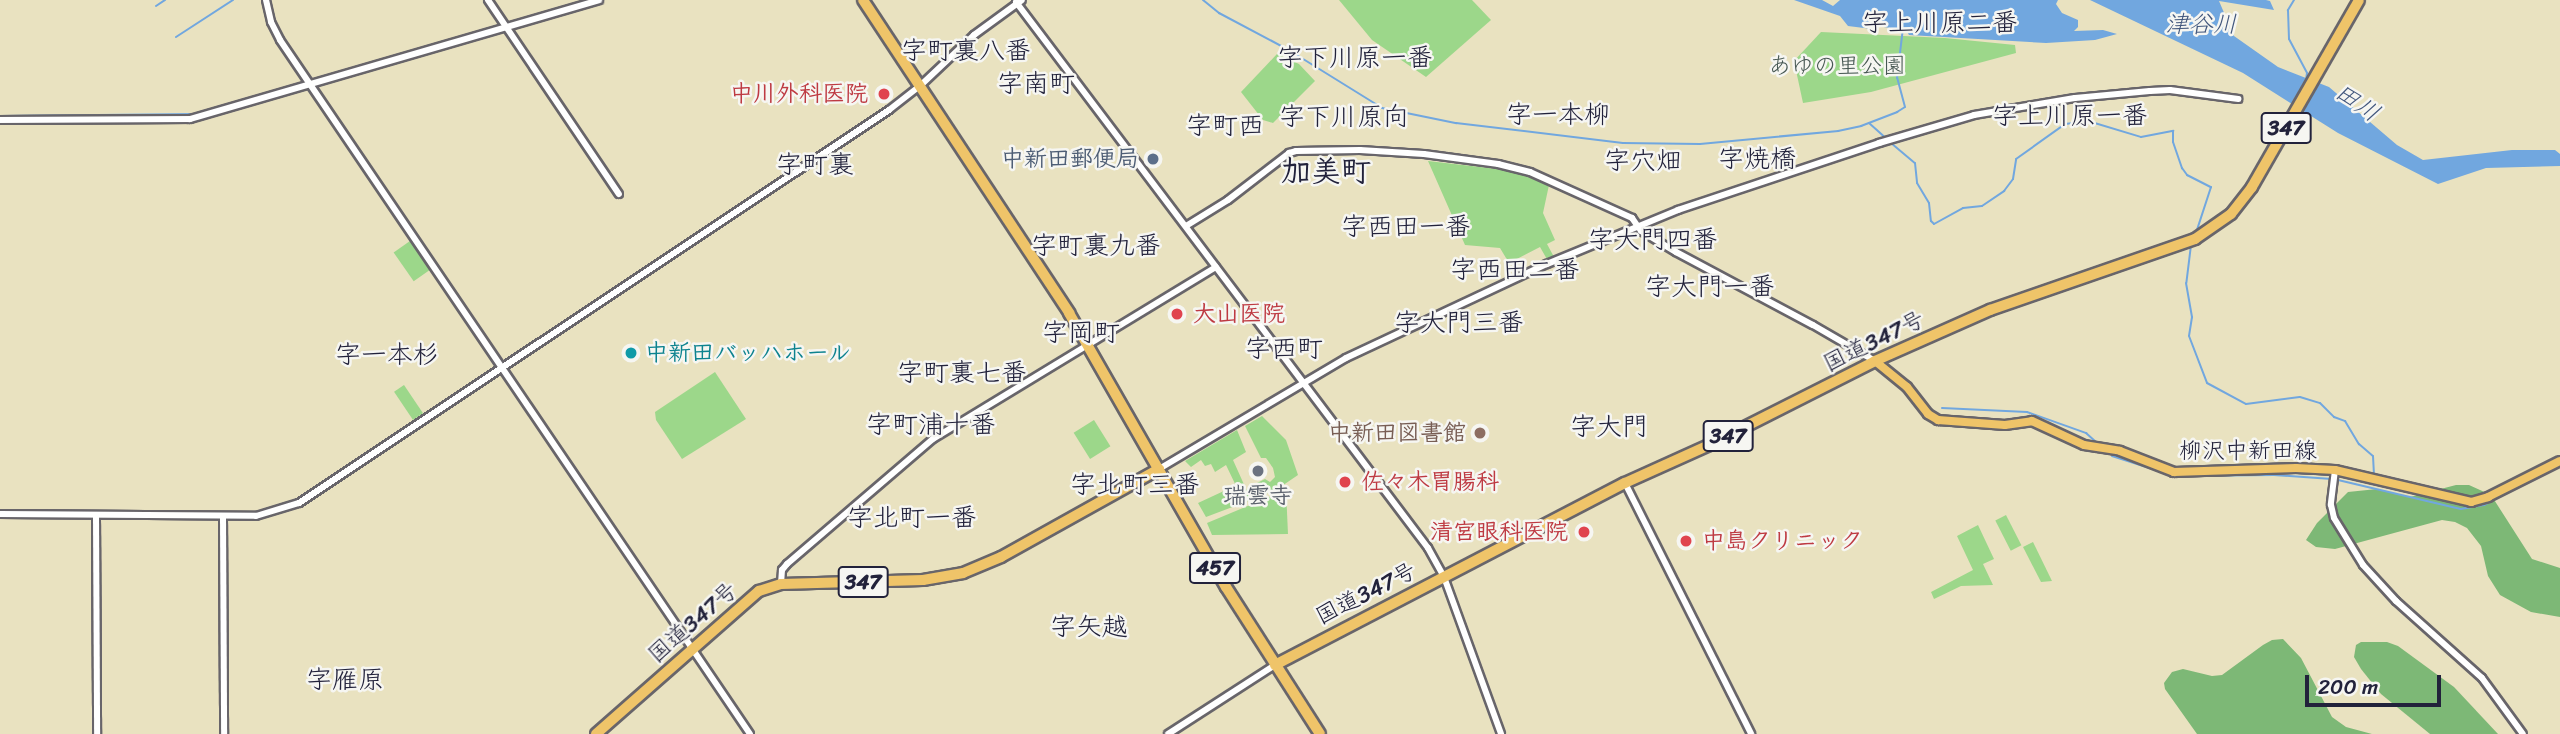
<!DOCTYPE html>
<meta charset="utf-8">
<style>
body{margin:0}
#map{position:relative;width:2560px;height:734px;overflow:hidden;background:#e9e2c0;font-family:Sriracha,"Klee One",sans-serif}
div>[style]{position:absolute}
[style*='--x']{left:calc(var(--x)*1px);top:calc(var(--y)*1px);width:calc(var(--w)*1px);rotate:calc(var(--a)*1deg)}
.green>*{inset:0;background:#9cd78a;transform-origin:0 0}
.forest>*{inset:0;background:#7db876}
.water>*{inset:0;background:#71a7df}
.stream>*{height:2px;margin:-1px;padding:0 1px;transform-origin:1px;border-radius:1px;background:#71a7df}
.roads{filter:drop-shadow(2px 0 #68656a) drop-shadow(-2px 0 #68656a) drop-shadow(0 2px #68656a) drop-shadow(0 -2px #68656a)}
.minor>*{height:6px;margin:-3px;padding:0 3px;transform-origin:3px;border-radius:3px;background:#fff}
.major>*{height:8px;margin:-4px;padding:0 4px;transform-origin:4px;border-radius:4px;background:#efc469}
.highway>*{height:10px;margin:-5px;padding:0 5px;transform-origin:5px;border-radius:5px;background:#efc469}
.dots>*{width:19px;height:19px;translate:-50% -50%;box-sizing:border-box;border:4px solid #f6f6f2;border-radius:50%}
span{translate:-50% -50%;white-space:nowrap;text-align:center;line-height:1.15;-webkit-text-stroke:5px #f6f6f2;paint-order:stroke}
.shield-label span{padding:2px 5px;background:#f6f6f2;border:2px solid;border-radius:5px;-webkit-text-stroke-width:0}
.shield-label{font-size:21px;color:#22223b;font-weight:700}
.park-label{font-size:23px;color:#475853}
.health-label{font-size:23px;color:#be3a42;font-weight:700}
.right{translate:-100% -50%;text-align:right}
.left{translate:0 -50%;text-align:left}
.service-label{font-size:23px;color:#4e5e75;font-weight:700}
.street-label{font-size:23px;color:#22223b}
.culture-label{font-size:23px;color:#0d838f;font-weight:700}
.education-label{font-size:23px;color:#785e54;font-weight:700}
.worship-label{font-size:23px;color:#5b616d;font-weight:700}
.water-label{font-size:24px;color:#42577d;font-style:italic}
.quarter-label{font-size:26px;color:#22223b}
.district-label{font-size:30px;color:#22223b;font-weight:700}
.scale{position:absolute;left:2305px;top:675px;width:136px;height:32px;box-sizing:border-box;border:4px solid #22223b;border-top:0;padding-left:9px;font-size:21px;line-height:24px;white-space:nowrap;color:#22223b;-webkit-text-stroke:5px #f6f6f2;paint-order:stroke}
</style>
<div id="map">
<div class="green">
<div style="clip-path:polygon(1339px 0,1472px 0,1491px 20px,1426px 77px,1372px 40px)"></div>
<div style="clip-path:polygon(1821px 32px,1945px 38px,2015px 45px,2016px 53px,1871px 92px,1803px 103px,1794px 61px)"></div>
<div style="clip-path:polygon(1277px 54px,1299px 64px,1315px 81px,1273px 123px,1263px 120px,1241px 92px)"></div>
<div style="clip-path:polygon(1428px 161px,1515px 171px,1549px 185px,1543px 213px,1555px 240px,1547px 244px,1554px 257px,1548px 261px,1540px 247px,1509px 263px,1500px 248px,1465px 245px)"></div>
<div style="left:410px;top:241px;width:35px;height:20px;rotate:55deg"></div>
<div style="clip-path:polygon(715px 372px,746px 419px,682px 459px,656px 420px,655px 412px)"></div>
<div style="left:404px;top:385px;width:34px;height:12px;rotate:56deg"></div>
<div style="clip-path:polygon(1262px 416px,1286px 440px,1298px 475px,1273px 492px,1253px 496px,1251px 489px,1257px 483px,1265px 479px,1270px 482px,1275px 477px,1273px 468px,1266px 458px,1261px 458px,1245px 426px)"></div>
<div style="left:1094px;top:420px;width:31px;height:24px;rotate:58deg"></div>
<div style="clip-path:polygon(1237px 430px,1246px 452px,1233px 460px,1251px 500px,1206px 517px,1198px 503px,1226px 490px,1229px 495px,1238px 490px,1226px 465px,1215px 472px,1211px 464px,1205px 466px,1201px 460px,1191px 467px,1185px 461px)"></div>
<div style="clip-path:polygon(1286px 490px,1288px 534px,1212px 535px,1207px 523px)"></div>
<div style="left:2006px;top:515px;width:34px;height:12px;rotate:63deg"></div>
<div style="clip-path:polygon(1978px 525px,1994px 559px,1983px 564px,1993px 585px,1961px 586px,1934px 599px,1931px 592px,1973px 570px,1957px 536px)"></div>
<div style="clip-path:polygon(2033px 542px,2052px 581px,2041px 582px,2023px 547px)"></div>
</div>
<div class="forest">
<div style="clip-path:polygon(2456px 485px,2469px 485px,2491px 495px,2532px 559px,2560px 568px,2560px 617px,2531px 612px,2500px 595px,2488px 576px,2481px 546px,2467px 528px,2455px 522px,2442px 520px,2335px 549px,2316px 547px,2306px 540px,2317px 523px,2348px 492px,2377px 489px,2410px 497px)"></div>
<div style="clip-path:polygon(2283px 639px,2301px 658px,2332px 717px,2346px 727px,2372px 734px,2197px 734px,2165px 689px,2164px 683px,2172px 672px,2183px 669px,2212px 676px,2222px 675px,2263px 645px,2272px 640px)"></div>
<div style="clip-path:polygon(2361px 642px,2387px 642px,2398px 646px,2454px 687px,2498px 734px,2430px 734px,2381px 694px,2361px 669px,2354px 657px,2356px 645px)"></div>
</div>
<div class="water">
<div style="clip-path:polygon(1794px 0,1822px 0,1833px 6px,1840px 0,2058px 0,2056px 4px,2062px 13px,2078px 20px,2078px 27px,2074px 31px,2103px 30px,2117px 34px,2095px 40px,2046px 43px,1909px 35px,1906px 30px,1876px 26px,1872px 29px,1848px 26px,1840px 16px)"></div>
<div style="clip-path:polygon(2090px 0,2266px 0,2270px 1px,2274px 10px,2219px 1px,2234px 36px,2278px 67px,2329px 87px,2397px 145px,2423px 160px,2512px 150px,2555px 150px,2560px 154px,2560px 166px,2486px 168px,2438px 184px,2338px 133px,2243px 73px)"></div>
</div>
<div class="stream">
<div style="--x:1203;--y:0;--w:21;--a:39"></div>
<div style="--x:1219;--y:13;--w:77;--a:27.9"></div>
<div style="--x:1287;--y:49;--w:112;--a:31.8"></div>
<div style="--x:1382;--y:108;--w:76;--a:11.5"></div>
<div style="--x:1456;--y:123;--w:168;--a:6.8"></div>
<div style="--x:1623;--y:143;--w:77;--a:0.7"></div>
<div style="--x:1700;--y:144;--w:139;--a:-5.4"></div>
<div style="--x:1838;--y:131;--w:24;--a:-12"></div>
<div style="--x:1861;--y:126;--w:39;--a:-21"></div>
<div style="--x:1897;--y:112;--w:9;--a:-32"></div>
<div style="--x:1905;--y:107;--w:30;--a:-105"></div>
<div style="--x:1897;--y:78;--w:50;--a:-83.2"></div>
<div style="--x:2294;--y:0;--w:12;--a:121"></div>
<div style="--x:2288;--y:10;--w:29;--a:88"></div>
<div style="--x:2289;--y:39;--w:38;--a:62"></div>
<div style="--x:2307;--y:73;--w:7;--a:98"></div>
<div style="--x:156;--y:6;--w:11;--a:-34"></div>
<div style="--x:510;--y:23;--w:79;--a:-16.8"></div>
<div style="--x:176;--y:37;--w:68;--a:-33"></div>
<div style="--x:439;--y:44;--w:62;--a:-17"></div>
<div style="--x:0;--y:116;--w:195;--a:-0.6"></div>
<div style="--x:1869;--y:123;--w:24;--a:42"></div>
<div style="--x:1891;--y:143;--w:31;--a:40"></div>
<div style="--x:1915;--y:163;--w:20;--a:84"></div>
<div style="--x:1917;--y:183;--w:23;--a:59"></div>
<div style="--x:1929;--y:203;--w:18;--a:84"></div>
<div style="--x:1931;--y:221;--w:4;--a:45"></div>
<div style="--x:1934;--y:224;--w:33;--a:-29"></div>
<div style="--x:1963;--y:208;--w:19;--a:-6"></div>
<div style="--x:1982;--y:206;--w:27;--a:-34"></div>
<div style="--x:2004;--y:191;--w:15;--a:-53"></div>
<div style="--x:2013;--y:179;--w:20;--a:-81"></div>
<div style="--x:2016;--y:159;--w:60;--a:-35.5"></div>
<div style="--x:2065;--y:124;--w:23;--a:-7"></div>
<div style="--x:2088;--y:121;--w:55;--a:16.8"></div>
<div style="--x:2141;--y:137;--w:33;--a:-11"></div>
<div style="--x:2173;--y:131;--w:11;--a:90"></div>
<div style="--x:2173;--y:142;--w:28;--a:71"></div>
<div style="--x:2182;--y:168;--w:9;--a:54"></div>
<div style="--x:2187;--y:175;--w:27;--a:27"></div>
<div style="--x:2211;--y:187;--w:48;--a:108.1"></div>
<div style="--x:2191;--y:245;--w:38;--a:97"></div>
<div style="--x:2186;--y:283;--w:35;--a:80"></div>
<div style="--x:2192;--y:317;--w:19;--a:99"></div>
<div style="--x:2189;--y:336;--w:50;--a:69"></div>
<div style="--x:2207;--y:383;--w:44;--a:28.3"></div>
<div style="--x:2246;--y:404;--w:54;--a:-7.4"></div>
<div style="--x:2300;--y:397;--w:21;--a:17"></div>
<div style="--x:2320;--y:403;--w:20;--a:45"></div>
<div style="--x:2334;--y:417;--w:12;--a:20"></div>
<div style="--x:2345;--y:421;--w:27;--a:59"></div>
<div style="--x:2359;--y:444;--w:18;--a:41"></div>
<div style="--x:2373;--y:456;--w:20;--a:87"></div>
<div style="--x:1942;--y:408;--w:85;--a:2.7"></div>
<div style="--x:2027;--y:412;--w:63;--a:19.6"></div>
<div style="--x:2086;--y:433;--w:15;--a:42"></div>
<div style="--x:2112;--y:456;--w:59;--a:17.8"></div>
<div style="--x:2180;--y:476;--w:94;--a:-0.6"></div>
<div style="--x:2274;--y:475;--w:58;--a:3.9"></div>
<div style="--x:2338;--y:480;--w:126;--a:13.3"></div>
<div style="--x:2461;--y:509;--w:23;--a:-10"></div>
<div style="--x:2484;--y:505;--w:47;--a:-28.2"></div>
</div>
<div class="roads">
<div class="minor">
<div style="--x:266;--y:0;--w:23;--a:77"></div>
<div style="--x:271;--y:22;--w:20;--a:63"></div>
<div style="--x:280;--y:40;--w:838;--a:55.89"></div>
<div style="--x:488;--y:0;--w:234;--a:56"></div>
<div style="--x:1016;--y:2;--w:684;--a:52.96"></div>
<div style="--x:1428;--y:548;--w:33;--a:61"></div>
<div style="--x:1444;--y:577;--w:167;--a:70"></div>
<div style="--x:0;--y:120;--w:190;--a:-0.3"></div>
<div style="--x:190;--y:119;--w:426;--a:-16.2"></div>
<div style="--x:1186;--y:226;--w:49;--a:-31.8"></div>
<div style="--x:1228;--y:200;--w:77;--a:-37.6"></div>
<div style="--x:1289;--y:153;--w:7;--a:-16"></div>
<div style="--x:1296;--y:151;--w:64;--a:-0.9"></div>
<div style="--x:1360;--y:150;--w:64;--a:3.6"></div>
<div style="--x:1424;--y:154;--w:75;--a:7.7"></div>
<div style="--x:1498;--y:164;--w:33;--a:14"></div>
<div style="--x:1530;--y:172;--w:112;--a:24.3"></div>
<div style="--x:1632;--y:218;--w:16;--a:55"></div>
<div style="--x:1641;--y:231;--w:41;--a:31"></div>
<div style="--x:1676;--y:252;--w:155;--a:28.1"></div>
<div style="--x:1813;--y:325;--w:72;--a:30.1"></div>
<div style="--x:1159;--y:469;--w:217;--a:-30.7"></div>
<div style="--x:1346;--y:358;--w:222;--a:-25.1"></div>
<div style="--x:1547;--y:264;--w:142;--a:-22.4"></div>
<div style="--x:1678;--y:210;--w:212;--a:-18.4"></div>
<div style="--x:1879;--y:143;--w:99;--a:-16.4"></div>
<div style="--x:1974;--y:115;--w:102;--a:-9.6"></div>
<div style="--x:2075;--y:98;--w:75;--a:-5.3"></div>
<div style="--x:2150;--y:91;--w:20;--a:-3"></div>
<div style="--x:2170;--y:90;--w:69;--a:7.5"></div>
<div style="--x:2335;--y:470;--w:35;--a:97"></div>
<div style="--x:2331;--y:505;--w:13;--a:77"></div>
<div style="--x:2334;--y:518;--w:55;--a:58.3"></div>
<div style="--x:2363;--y:565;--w:49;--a:47.5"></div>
<div style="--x:2396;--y:601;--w:115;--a:41.8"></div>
<div style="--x:2482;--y:678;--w:69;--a:53.8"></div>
<div style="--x:1625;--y:483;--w:281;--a:63.3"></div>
<div style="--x:0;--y:514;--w:256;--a:0.4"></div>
<div style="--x:256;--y:516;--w:45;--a:-16.8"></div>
<div style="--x:299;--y:503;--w:709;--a:-33.67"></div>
<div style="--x:889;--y:110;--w:41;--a:-38"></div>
<div style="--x:921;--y:85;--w:73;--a:-43.3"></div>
<div style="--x:974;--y:35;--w:59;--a:-36.1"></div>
<div style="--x:96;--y:517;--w:217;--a:89.7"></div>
<div style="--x:223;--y:517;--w:217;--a:89.7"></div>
<div style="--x:781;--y:584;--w:14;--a:-86"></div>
<div style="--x:782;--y:570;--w:8;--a:-50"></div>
<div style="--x:787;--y:564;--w:192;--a:-40.6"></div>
<div style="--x:933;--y:439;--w:331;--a:-31.3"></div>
<div style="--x:1168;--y:734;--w:127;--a:-32.8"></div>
</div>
<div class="major">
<div style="--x:1875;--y:361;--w:41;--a:39.1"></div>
<div style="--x:1907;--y:387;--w:34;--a:52"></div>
<div style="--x:1928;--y:414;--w:12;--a:31"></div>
<div style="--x:1938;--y:420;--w:67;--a:4.3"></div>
<div style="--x:2005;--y:425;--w:27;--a:-8"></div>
<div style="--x:2032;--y:421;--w:57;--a:24.8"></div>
<div style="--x:2084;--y:445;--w:36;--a:9"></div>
<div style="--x:2120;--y:451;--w:58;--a:21.3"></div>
<div style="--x:2174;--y:472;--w:122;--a:-1.9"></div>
<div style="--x:2296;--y:468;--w:39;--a:3"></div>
<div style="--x:2335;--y:470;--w:140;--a:13.2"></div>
<div style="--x:2471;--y:502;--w:18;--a:-16"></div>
<div style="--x:2488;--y:497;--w:80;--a:-26.6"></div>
</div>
<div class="highway">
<div style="--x:863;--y:0;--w:375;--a:56.6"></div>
<div style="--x:1069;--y:313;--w:316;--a:60.2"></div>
<div style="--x:1226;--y:587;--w:174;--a:57.4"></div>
<div style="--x:1275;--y:665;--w:394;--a:-27.5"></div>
<div style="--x:1625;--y:483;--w:92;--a:-24.3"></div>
<div style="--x:1709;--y:445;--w:186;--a:-26.8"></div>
<div style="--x:1875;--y:361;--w:126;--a:-23.9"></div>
<div style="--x:1990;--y:310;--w:217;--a:-19.1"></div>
<div style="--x:2195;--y:239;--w:44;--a:-34.8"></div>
<div style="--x:2231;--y:214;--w:34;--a:-52"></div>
<div style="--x:2252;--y:187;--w:215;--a:-60.2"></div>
<div style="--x:596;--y:734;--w:217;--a:-41.3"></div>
<div style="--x:759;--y:591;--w:23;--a:-18"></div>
<div style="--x:781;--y:584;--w:142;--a:-1.6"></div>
<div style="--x:923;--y:580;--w:41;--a:-9.9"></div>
<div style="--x:963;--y:573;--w:41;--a:-22.8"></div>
<div style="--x:1001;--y:557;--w:181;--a:-29.1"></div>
</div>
</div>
<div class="dots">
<div style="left:884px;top:94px;background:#e0444e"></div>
<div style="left:1153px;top:159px;background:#5c6f8a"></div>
<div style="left:1177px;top:314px;background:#e0444e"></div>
<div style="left:631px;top:353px;background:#0f9aa8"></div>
<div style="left:1480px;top:433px;background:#8d6e63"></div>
<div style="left:1258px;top:471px;background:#6b7280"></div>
<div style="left:1345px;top:482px;background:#e0444e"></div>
<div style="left:1584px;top:532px;background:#e0444e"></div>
<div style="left:1686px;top:541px;background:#e0444e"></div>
</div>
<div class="shield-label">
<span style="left:2286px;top:128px">347</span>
<span style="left:1728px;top:436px">347</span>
<span style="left:1215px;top:568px">457</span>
<span style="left:863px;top:582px">347</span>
</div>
<div class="park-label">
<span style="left:1837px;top:66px">あゆの里公園</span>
</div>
<div class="health-label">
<span class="right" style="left:868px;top:94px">中川外科医院</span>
<span class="left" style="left:1193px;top:314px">大山医院</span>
<span class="left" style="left:1361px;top:482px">佐々木胃腸科</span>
<span class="right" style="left:1568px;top:532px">清宮眼科医院</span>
<span class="left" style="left:1702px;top:541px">中島クリニック</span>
</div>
<div class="service-label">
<span class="right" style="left:1139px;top:159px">中新田郵便局</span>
</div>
<div class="street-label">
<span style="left:1874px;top:342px;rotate:-26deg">国道347号</span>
<span style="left:2248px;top:451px">柳沢中新田線</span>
<span style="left:1366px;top:594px;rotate:-27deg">国道347号</span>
<span style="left:693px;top:623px;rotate:-41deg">国道347号</span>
</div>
<div class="culture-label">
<span class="left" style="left:645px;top:353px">中新田バッハホール</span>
</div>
<div class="education-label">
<span class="right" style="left:1466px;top:433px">中新田図書館</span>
</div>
<div class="worship-label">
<span style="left:1258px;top:496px">瑞雲寺</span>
</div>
<div class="water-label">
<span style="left:2201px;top:25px">津谷川</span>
<span style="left:2357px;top:103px;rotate:34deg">田川</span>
</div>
<div class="quarter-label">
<span style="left:1940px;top:23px">字上川原二番</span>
<span style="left:966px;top:51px">字町裏八番</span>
<span style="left:1355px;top:58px">字下川原一番</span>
<span style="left:1036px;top:84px">字南町</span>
<span style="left:1558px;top:115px">字一本柳</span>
<span style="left:2070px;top:116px">字上川原一番</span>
<span style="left:1344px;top:117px">字下川原向</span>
<span style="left:1225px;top:126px">字町西</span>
<span style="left:1757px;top:159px">字焼橋</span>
<span style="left:1643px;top:161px">字穴畑</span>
<span style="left:815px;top:165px">字町裏</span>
<span style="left:1406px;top:227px">字西田一番</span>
<span style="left:1653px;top:240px">字大門四番</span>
<span style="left:1096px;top:246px">字町裏九番</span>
<span style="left:1515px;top:270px">字西田二番</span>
<span style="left:1710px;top:287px">字大門一番</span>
<span style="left:1459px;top:323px">字大門三番</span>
<span style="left:1081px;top:333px">字岡町</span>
<span style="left:1284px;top:349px">字西町</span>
<span style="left:387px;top:355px">字一本杉</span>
<span style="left:962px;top:373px">字町裏七番</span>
<span style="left:931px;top:425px">字町浦十番</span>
<span style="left:1609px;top:427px">字大門</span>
<span style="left:1135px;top:485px">字北町三番</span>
<span style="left:912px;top:518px">字北町一番</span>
<span style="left:1089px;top:627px">字矢越</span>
<span style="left:345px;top:680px">字雁原</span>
</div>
<div class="district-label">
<span style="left:1326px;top:171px">加美町</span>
</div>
<div class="scale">200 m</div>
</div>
